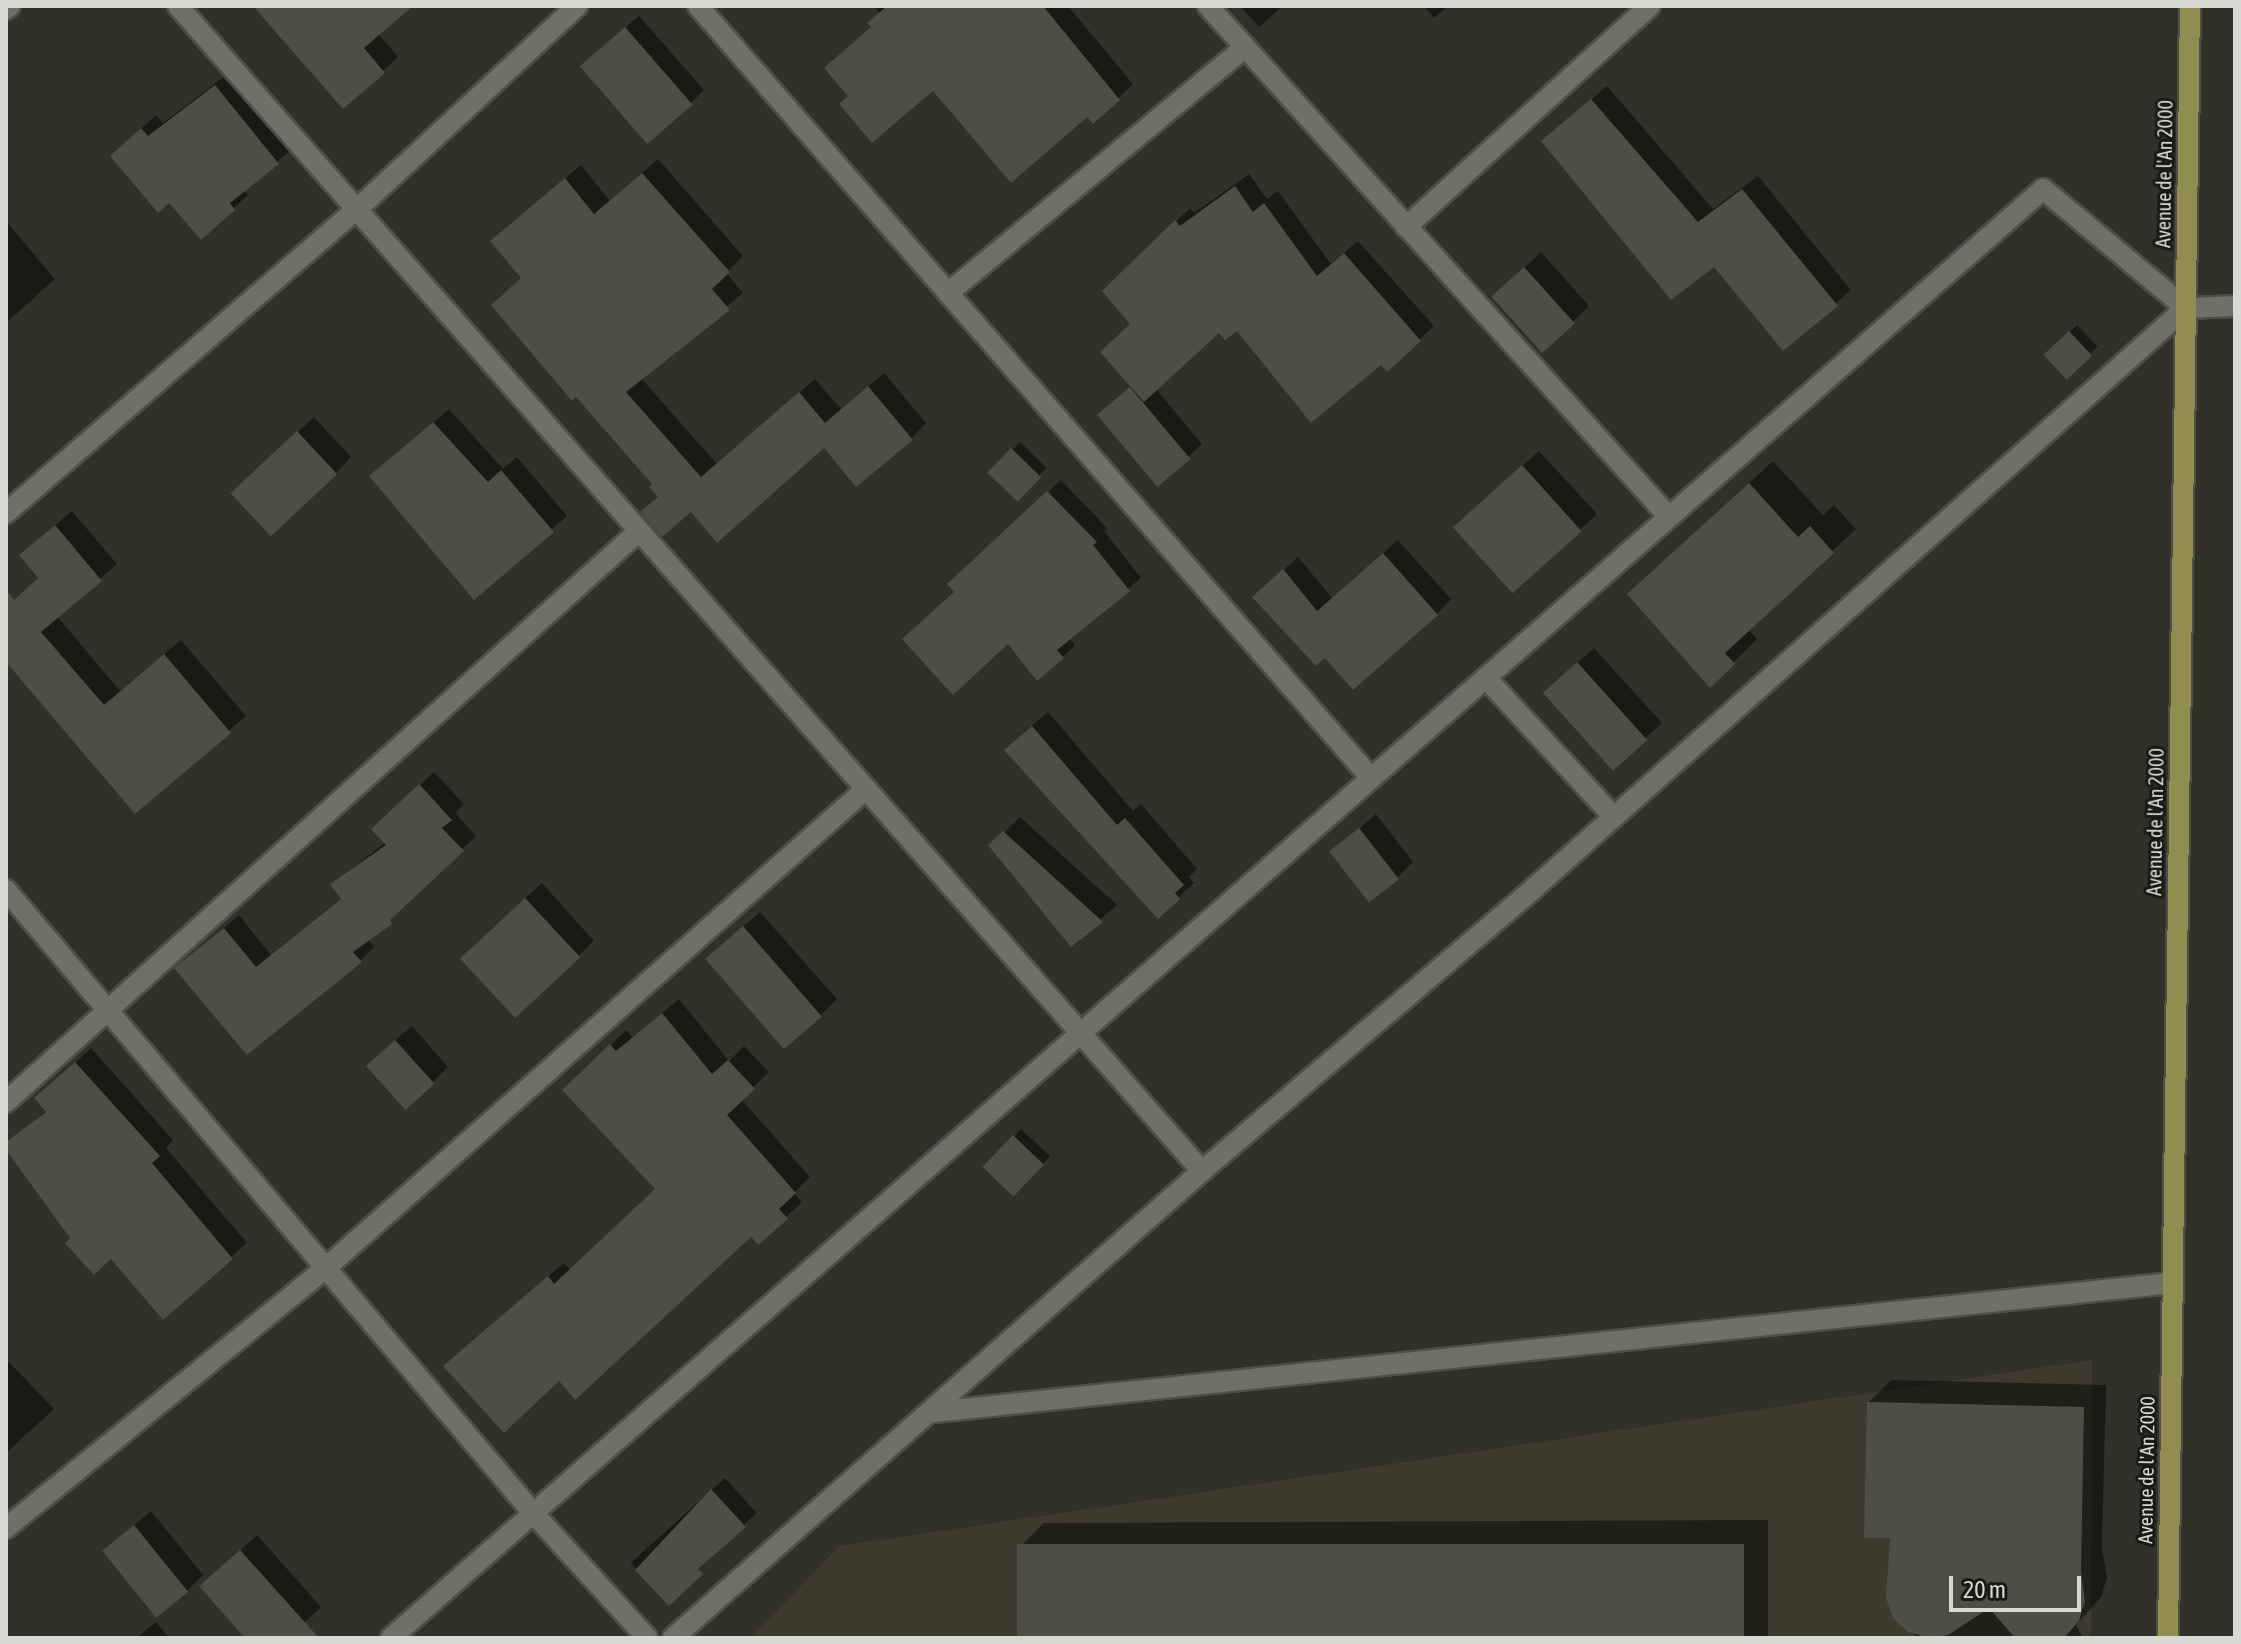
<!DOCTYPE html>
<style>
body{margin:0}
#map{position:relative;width:2241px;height:1644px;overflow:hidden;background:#323129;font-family:"Asap Condensed",sans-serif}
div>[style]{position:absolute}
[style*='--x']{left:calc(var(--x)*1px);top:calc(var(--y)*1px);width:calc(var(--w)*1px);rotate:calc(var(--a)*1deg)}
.built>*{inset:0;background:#3c3b2d}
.shadow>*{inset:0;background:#0007;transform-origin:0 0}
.building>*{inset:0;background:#4e4e45;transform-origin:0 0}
.roads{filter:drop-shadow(2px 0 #4f4f48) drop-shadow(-2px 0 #4f4f48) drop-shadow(0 2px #4f4f48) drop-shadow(0 -2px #4f4f48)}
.minor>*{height:20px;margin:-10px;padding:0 10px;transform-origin:10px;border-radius:10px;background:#717068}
.primary>*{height:20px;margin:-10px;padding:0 10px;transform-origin:10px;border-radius:10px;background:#918c4f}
span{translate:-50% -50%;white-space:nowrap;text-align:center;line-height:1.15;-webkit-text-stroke:6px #191915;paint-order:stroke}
.street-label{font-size:20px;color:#d9d9d4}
.frame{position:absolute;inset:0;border:8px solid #d9d9d4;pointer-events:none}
.scale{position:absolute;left:1949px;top:1576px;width:132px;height:36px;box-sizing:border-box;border:4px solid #d9d9d4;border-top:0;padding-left:10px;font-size:24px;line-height:28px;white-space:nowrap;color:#d9d9d4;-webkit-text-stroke:6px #191915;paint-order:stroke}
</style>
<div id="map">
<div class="built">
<div style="clip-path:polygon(2092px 1360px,2091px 1638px,751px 1638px,839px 1546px)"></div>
</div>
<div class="shadow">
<div style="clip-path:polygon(286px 6px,410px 6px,378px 33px,398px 57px,343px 107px)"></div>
<div style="clip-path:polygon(873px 6px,1068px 6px,1133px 84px,1094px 121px,1087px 114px,933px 89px,850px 96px,826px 68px,872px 26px,879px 13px)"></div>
<div style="clip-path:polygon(1240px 6px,1283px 6px,1259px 27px)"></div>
<div style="clip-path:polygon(1424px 6px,1448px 6px,1434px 18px)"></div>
<div style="clip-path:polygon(639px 16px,704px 90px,691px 103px,595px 53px)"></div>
<div style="clip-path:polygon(230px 72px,292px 149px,244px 190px,248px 195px,201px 237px,126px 142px,156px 115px,163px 123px)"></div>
<div style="clip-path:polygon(1607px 86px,1713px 209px,1758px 176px,1851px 290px,1784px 348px,1715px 264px,1544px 141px)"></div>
<div style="clip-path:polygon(658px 159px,743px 256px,726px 273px,743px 293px,641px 378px,717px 464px,815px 379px,841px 409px,884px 373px,926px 423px,911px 438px,824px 445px,691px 509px,660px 496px,523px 277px,508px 226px,581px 165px,610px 201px)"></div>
<div style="clip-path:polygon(1249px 174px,1267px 199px,1278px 191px,1331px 264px,1358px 241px,1434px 326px,1387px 369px,1381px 362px,1237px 328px,1220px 330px,1156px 389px,1202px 444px,1157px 484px,1114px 402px,1132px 386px,1132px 323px,1104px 291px,1190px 208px,1194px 213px)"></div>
<div style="clip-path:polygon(6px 221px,55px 279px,6px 323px)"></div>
<div style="clip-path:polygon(1541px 252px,1589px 306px,1573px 322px,1510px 281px)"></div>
<div style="left:2077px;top:325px;width:30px;height:43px;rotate:46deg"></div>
<div style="clip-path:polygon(449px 409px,503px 469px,517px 457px,567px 516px,474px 597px,386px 462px)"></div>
<div style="clip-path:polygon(314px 417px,351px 457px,336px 473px,249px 478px)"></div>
<div style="left:1020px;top:442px;width:37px;height:42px;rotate:44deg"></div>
<div style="clip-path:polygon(1539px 451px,1597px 514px,1514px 591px,1472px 511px)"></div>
<div style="clip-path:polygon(1773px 461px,1823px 515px,1834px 505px,1856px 529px,1748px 629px,1757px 639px,1710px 685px,1653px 571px)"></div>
<div style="clip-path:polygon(1061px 480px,1107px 528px,1104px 531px,1141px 578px,1069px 638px,1075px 645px,1063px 657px,1009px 641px,962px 572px)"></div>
<div style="clip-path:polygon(72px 511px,117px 564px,57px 616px,120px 691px,181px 640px,246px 716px,135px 811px,6px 656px,6px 607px,40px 577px,37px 540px)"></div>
<div style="clip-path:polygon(1398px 540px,1451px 599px,1437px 614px,1325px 655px,1269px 583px,1298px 557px,1332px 598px)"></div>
<div style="clip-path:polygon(1594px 648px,1662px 723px,1613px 768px,1561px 677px)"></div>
<div style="clip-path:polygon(1048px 712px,1133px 811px,1141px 804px,1197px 869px,1189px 877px,1194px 883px,1158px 917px,1021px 735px)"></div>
<div style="clip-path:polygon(434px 772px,464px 804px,455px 813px,476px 836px,368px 939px,374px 947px,360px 961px,247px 1052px,177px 968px,239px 915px,271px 955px,342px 898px,332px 884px,386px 842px,388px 815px)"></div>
<div style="clip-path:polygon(1376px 814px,1413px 862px,1397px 878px,1331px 853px)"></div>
<div style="clip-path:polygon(1020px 817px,1117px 905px,1071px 945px,991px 845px)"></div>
<div style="clip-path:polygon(542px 883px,594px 941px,578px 956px,477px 943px)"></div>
<div style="clip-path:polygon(760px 912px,837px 999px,821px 1015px,724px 943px)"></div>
<div style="clip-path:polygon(679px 999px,729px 1061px,744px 1046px,769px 1072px,741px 1099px,810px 1177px,794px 1193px,802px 1202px,759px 1242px,751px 1234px,560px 1379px,461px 1351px,564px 1263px,571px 1270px,657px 1189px,565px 1090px,626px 1030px,633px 1037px)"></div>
<div style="clip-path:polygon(412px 1026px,448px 1067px,432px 1083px,384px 1050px)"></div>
<div style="clip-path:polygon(91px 1048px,173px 1140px,166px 1148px,247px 1243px,163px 1317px,111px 1256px,73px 1238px,6px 1147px,47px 1110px,52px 1084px)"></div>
<div style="left:1021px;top:1129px;width:40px;height:51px;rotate:43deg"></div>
<div style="clip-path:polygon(6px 1359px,54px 1409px,6px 1453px)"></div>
<div style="clip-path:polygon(1891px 1380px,2106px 1385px,2102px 1548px,2107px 1578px,2101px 1597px,2076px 1625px,2083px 1638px,1918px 1638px,1895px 1617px,1893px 1536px,1869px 1402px)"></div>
<div style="left:725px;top:1478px;width:47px;height:127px;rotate:48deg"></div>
<div style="clip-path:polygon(151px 1511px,203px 1575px,187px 1591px,105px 1550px)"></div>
<div style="clip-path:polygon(1768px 1520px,1768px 1638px,1019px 1638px,1019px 1548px,1044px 1523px)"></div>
<div style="clip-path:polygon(257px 1535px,321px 1607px,288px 1638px,248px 1638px,218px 1570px)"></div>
<div style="clip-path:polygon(156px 1622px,169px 1638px,136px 1638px)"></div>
</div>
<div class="building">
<div style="clip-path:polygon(253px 6px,413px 6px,364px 48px,385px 73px,343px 109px)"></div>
<div style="clip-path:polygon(887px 6px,1043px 6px,1120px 100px,1093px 124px,1087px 117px,1011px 183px,933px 91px,872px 143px,839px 104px,848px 96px,824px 68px,871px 27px,867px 23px)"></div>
<div style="left:625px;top:27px;width:103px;height:60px;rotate:49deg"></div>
<div style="clip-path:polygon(215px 85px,279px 164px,230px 203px,235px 210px,201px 240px,169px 203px,158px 213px,110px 156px,141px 128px,148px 136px)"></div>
<div style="clip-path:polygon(1591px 99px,1698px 222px,1742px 189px,1838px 306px,1783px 351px,1714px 267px,1671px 300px,1541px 141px)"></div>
<div style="clip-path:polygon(642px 173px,730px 272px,712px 289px,730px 310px,626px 392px,701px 477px,799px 392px,825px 423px,868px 386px,913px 440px,856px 487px,824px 448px,717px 543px,691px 512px,662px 537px,640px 512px,658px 497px,649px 487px,652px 484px,576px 397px,572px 401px,491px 305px,521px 278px,490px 241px,565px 178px,594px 214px)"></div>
<div style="clip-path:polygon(1235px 186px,1253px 212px,1264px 203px,1317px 276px,1344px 253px,1421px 341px,1387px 372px,1381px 365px,1311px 423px,1237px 331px,1225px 340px,1219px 333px,1144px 402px,1100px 352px,1130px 324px,1102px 291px,1175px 220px,1180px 226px)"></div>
<div style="left:1524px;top:267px;width:76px;height:44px;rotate:48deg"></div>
<div style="left:2069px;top:331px;width:34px;height:35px;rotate:47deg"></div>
<div style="left:1130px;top:387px;width:94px;height:43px;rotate:50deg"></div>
<div style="clip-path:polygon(433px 422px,488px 482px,501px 470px,554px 532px,474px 600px,369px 476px)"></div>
<div style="left:297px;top:431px;width:59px;height:91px;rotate:47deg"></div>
<div style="left:1011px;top:448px;width:42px;height:34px;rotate:44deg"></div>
<div style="left:1522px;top:465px;width:89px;height:93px;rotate:48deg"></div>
<div style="clip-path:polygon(1749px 483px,1798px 537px,1810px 526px,1834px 553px,1725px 653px,1735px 664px,1710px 688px,1627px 594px)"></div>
<div style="clip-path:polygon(1047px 491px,1097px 542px,1093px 545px,1130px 591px,1057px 650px,1064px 658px,1037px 681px,1008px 644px,953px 695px,902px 639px,954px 592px,947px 584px)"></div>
<div style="clip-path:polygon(55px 525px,102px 581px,41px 632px,104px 705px,164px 654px,231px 733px,135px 814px,6px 662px,6px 590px,14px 600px,38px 578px,19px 555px)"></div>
<div style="clip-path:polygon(1383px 553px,1438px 615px,1353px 690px,1325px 658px,1316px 666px,1252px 597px,1283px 569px,1317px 611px)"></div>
<div style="left:1577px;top:662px;width:105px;height:46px;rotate:48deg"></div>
<div style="clip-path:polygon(1032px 726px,1117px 825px,1125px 818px,1184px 885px,1175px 893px,1180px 899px,1158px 919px,1004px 750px)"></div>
<div style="clip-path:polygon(419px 784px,452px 820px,442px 828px,464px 851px,390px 920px,392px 924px,353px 952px,362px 962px,247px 1055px,174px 968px,224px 928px,256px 967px,341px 899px,330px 884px,386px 845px,371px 829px)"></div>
<div style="left:1359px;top:828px;width:65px;height:38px;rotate:52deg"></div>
<div style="clip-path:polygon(1003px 831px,1103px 922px,1071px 947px,988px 845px)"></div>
<div style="left:525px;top:898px;width:81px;height:89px;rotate:47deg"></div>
<div style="left:743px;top:926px;width:120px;height:50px;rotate:49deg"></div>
<div style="clip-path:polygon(662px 1013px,712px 1074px,728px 1060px,755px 1089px,727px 1115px,796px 1193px,779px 1209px,788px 1219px,758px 1245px,751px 1237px,575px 1400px,559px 1381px,504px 1433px,443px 1366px,548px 1276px,554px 1284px,655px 1189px,562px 1090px,610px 1044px,616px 1051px)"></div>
<div style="left:395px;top:1040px;width:59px;height:39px;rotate:48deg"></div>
<div style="clip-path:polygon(75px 1062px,160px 1156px,152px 1163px,233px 1259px,163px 1320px,111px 1259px,94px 1275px,65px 1243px,70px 1238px,6px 1150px,6px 1142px,46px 1112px,34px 1098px)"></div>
<div style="left:1013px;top:1135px;width:43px;height:44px;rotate:44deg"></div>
<div style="clip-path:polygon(1867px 1402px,2084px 1407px,2081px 1571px,2085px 1601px,2079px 1621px,2064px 1638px,2015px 1638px,1989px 1608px,1948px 1635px,1929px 1638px,1908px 1632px,1893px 1618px,1886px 1598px,1890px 1538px,1864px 1538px)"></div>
<div style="clip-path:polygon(711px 1489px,746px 1527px,698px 1569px,703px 1574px,669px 1606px,635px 1570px)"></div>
<div style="left:134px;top:1525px;width:86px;height:41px;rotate:51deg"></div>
<div style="left:1744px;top:1544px;width:94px;height:727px;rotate:90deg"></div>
<div style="clip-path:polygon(240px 1550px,319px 1638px,245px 1638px,199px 1586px)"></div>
</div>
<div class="roads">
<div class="minor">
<div style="--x:178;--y:6;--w:1551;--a:48.69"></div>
<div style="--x:698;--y:6;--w:1024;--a:48.92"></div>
<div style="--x:1208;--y:6;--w:688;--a:47.94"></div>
<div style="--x:6;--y:9;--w:5;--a:-37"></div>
<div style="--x:1406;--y:227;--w:329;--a:-42.2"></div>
<div style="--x:948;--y:293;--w:386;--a:-39.6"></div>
<div style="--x:6;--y:513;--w:463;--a:-40.9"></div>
<div style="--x:356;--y:210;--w:301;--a:-42.7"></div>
<div style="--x:1486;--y:678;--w:186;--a:47.4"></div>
<div style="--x:6;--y:890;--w:816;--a:49.77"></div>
<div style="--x:533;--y:1513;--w:169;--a:47.6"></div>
<div style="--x:6;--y:1102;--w:852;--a:-42.05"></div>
<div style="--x:934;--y:1412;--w:1245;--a:-5.95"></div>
<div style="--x:6;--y:1528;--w:415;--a:-39.1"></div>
<div style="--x:328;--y:1266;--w:719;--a:-41.56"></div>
<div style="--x:391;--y:1638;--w:2197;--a:-41.25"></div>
<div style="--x:2043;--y:189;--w:186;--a:39.8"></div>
<div style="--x:673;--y:1638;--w:706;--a:-41.44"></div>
<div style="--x:1202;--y:1171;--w:435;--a:-40.4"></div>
<div style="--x:1533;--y:889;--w:874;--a:-41.66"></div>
<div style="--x:2186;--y:308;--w:49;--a:-2.3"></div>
</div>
<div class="primary">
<div style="--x:2168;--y:1638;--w:1632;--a:-89.23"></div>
</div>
</div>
<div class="street-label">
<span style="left:2164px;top:174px;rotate:-89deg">Avenue de l'An 2000</span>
<span style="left:2155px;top:822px;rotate:-89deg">Avenue de l'An 2000</span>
<span style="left:2146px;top:1470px;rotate:-89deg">Avenue de l'An 2000</span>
</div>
<div class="frame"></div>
<div class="scale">20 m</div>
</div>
